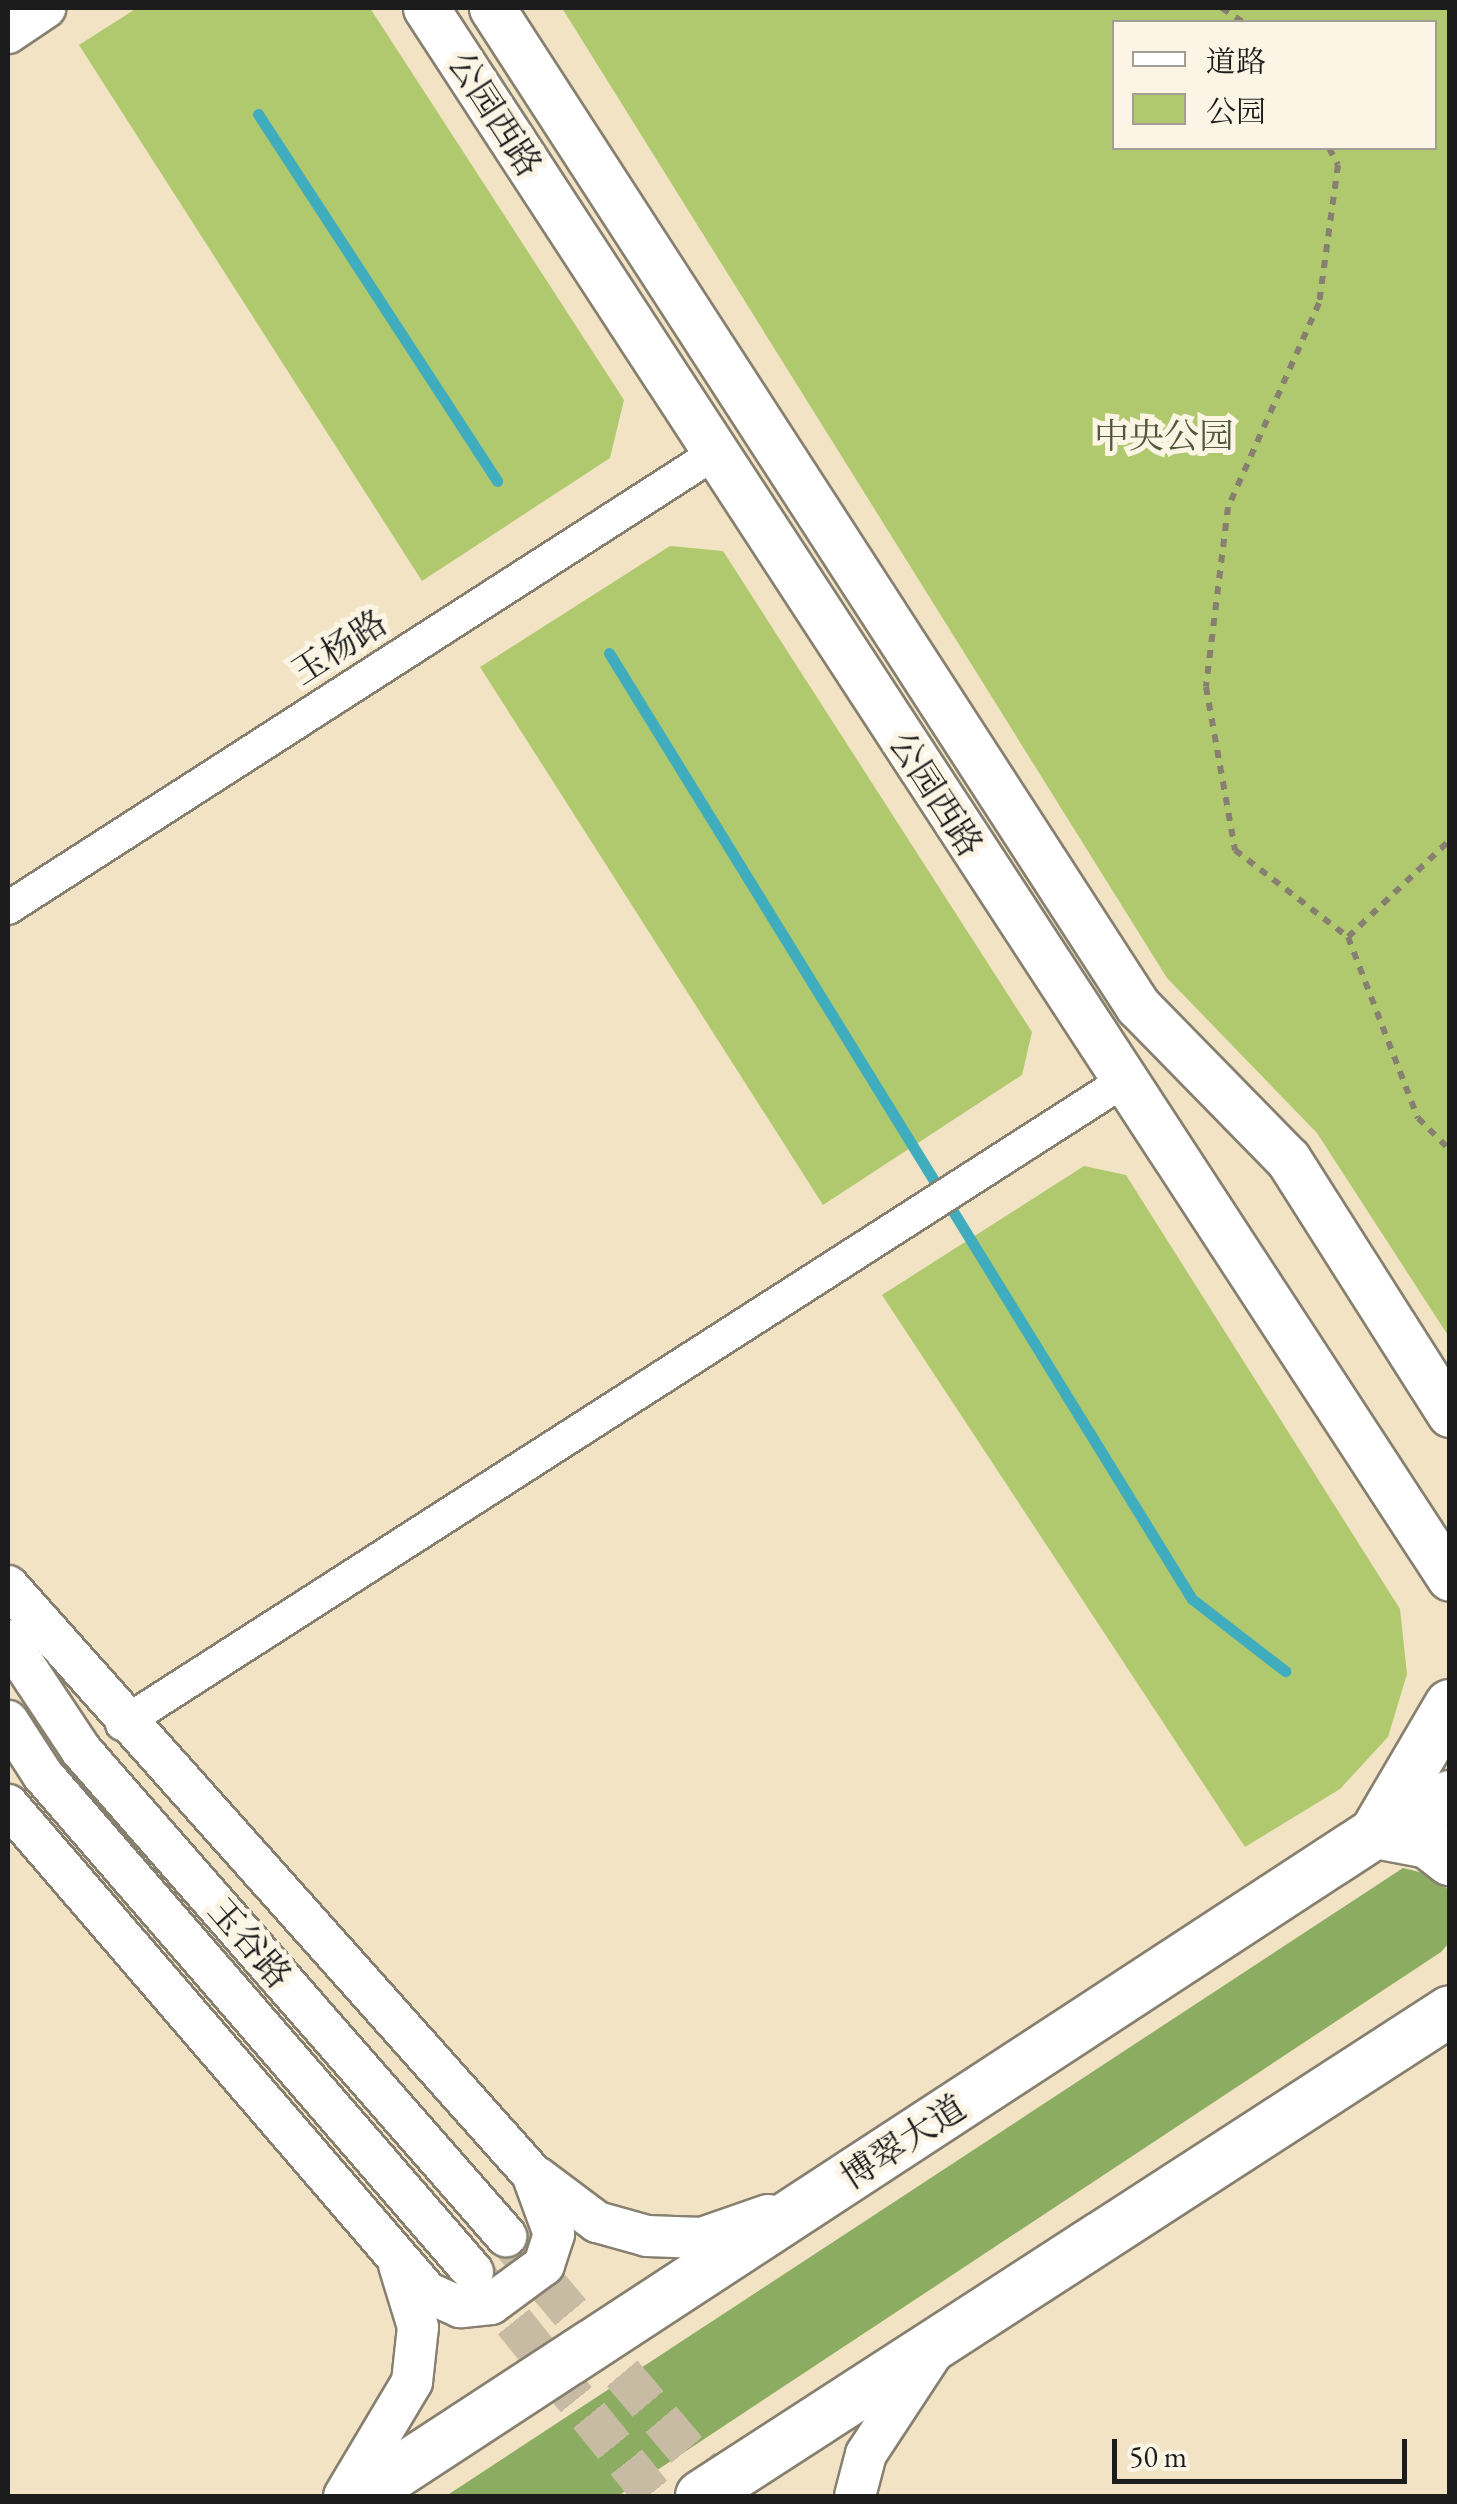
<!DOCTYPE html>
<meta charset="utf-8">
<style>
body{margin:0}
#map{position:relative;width:1457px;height:2504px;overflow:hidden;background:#f2e3c5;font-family:"EB Garamond","Noto Serif SC",serif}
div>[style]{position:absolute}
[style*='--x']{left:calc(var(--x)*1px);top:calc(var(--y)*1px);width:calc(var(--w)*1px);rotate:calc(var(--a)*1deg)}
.green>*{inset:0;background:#b1c96e}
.forest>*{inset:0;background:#8cad61}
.stream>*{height:11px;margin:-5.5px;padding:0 5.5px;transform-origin:5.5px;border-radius:5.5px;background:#3fadbd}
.tertiary-tunnel>*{height:40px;margin-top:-20px;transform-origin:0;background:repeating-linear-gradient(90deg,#c7bba3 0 40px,transparent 0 60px)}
.path>*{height:6px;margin-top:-3px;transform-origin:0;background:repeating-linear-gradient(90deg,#878070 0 8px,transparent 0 16px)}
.roads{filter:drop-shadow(2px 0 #878070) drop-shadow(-2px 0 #878070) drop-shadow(0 2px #878070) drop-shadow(0 -2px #878070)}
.minor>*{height:32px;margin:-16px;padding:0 16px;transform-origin:16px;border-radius:16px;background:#fff}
.tertiary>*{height:40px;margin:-20px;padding:0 20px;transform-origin:20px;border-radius:20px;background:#fff}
.secondary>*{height:45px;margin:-22.5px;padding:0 22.5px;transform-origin:22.5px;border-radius:22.5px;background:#fff}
.primary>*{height:50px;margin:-25px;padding:0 25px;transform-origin:25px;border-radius:25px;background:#fff}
span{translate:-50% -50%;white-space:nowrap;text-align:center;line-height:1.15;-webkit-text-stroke:10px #fcf5e5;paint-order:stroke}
.street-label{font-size:35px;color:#1c1c1c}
.park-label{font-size:35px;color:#505939}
.frame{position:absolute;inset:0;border:10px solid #1c1c1c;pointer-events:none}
.legend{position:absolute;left:1112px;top:20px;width:325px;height:130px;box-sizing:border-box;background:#fcf5e5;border:2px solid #a29e95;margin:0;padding:12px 18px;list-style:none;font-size:30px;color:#1c1c1c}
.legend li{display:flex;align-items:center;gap:20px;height:50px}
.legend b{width:50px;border:2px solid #a29e95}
.scale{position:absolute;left:1112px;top:2439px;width:295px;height:45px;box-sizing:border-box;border:5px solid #1c1c1c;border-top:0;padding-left:12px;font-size:30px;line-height:35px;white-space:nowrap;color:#1c1c1c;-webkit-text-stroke:8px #fcf5e5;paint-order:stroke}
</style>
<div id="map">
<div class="green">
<div style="clip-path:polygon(137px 8px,370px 8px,624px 400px,610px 458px,422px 581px,79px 45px)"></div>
<div style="clip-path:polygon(evenodd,562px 8px,1449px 8px,1449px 1337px,1317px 1133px,1167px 978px,562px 8px,1114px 22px,1434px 22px,1434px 148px,1114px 148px,1114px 22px)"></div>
<div style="clip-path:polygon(670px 546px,723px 551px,1032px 1032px,1022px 1075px,823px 1205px,480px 667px)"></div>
<div style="clip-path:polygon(1084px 1166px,1126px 1175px,1400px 1609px,1407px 1674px,1388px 1737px,1340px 1789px,1245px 1847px,882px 1295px)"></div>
</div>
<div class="forest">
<div style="clip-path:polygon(1403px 1868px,1436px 1876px,1449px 1891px,1449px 1943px,1441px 1952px,618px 2496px,446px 2496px)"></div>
</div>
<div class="stream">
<div style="--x:258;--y:114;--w:438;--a:56.9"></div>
<div style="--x:609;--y:653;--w:1111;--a:58.36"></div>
<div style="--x:1192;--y:1599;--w:118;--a:37.7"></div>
</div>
<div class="tertiary-tunnel">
<div style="--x:506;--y:2236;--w:341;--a:49.8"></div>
<div style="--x:476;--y:2275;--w:284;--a:51.2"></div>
</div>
<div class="path">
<div style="--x:1222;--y:8;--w:25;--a:34"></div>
<div style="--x:1329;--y:148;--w:19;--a:62"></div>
<div style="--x:1338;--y:165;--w:139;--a:97.8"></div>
<div style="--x:1319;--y:303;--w:223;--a:114"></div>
<div style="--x:1228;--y:507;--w:181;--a:97"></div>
<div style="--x:1206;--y:687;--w:166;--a:79.9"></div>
<div style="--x:1235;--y:850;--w:143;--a:37.6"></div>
<div style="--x:1348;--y:937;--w:194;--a:68.9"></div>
<div style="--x:1418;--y:1118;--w:45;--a:45"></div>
<div style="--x:1348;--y:937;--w:141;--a:-43.6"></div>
</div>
<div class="roads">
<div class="minor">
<div style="--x:8;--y:908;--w:841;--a:-32.76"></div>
<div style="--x:122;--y:1724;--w:1188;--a:-32.7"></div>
</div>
<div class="tertiary">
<div style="--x:8;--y:33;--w:45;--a:-34"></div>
<div style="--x:8;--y:1586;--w:788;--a:48.29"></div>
<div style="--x:532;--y:2174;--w:64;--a:69.9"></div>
<div style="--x:554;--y:2234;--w:33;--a:108"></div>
<div style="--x:544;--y:2265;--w:66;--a:143.7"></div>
<div style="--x:491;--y:2304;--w:31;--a:174"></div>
<div style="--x:460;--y:2307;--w:35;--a:-156"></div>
<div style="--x:428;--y:2293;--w:644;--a:-130.72"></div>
<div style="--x:8;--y:1640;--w:132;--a:56.4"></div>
<div style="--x:81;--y:1750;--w:646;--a:48.83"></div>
<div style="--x:8;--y:1721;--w:64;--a:57.1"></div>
<div style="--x:43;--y:1775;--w:657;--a:49.13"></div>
<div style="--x:537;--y:2177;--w:75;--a:36.9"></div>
<div style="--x:597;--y:2222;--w:52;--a:15.6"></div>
<div style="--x:647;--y:2236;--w:55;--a:2.1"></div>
<div style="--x:702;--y:2238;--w:70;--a:-19.2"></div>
<div style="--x:344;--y:2496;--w:133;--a:-59.2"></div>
<div style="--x:412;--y:2382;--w:55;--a:-83.8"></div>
<div style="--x:418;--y:2327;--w:65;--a:-107"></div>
<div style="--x:855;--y:2496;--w:43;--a:-75.3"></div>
<div style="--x:866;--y:2454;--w:122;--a:-56.7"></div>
</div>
<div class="secondary">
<div style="--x:426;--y:8;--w:1874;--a:56.89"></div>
<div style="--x:492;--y:8;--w:1189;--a:57.09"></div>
<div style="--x:1138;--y:1006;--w:214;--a:45.6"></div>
<div style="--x:1288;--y:1159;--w:302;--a:57.6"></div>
</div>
<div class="primary">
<div style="--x:1450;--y:1705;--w:148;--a:120.4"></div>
<div style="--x:1375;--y:1833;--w:54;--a:10.7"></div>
<div style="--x:1428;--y:1843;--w:28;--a:38"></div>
<div style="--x:361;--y:2496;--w:1212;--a:-33.18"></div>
<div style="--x:1375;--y:1833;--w:84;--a:-26.3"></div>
<div style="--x:701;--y:2496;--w:892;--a:-32.92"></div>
</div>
</div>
<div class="street-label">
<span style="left:495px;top:114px;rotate:57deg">公园西路</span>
<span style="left:339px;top:647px;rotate:-33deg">玉杨路</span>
<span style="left:936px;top:794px;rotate:57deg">公园西路</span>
<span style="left:250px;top:1943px;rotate:49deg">玉谷路</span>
<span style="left:903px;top:2142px;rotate:-33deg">博翠大道</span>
</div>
<div class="park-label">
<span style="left:1164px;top:436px">中央公园</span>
</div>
<div class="frame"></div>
<ul class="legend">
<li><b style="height:12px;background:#fff"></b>道路</li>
<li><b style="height:28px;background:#b1c96e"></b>公园</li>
</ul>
<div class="scale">50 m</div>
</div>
